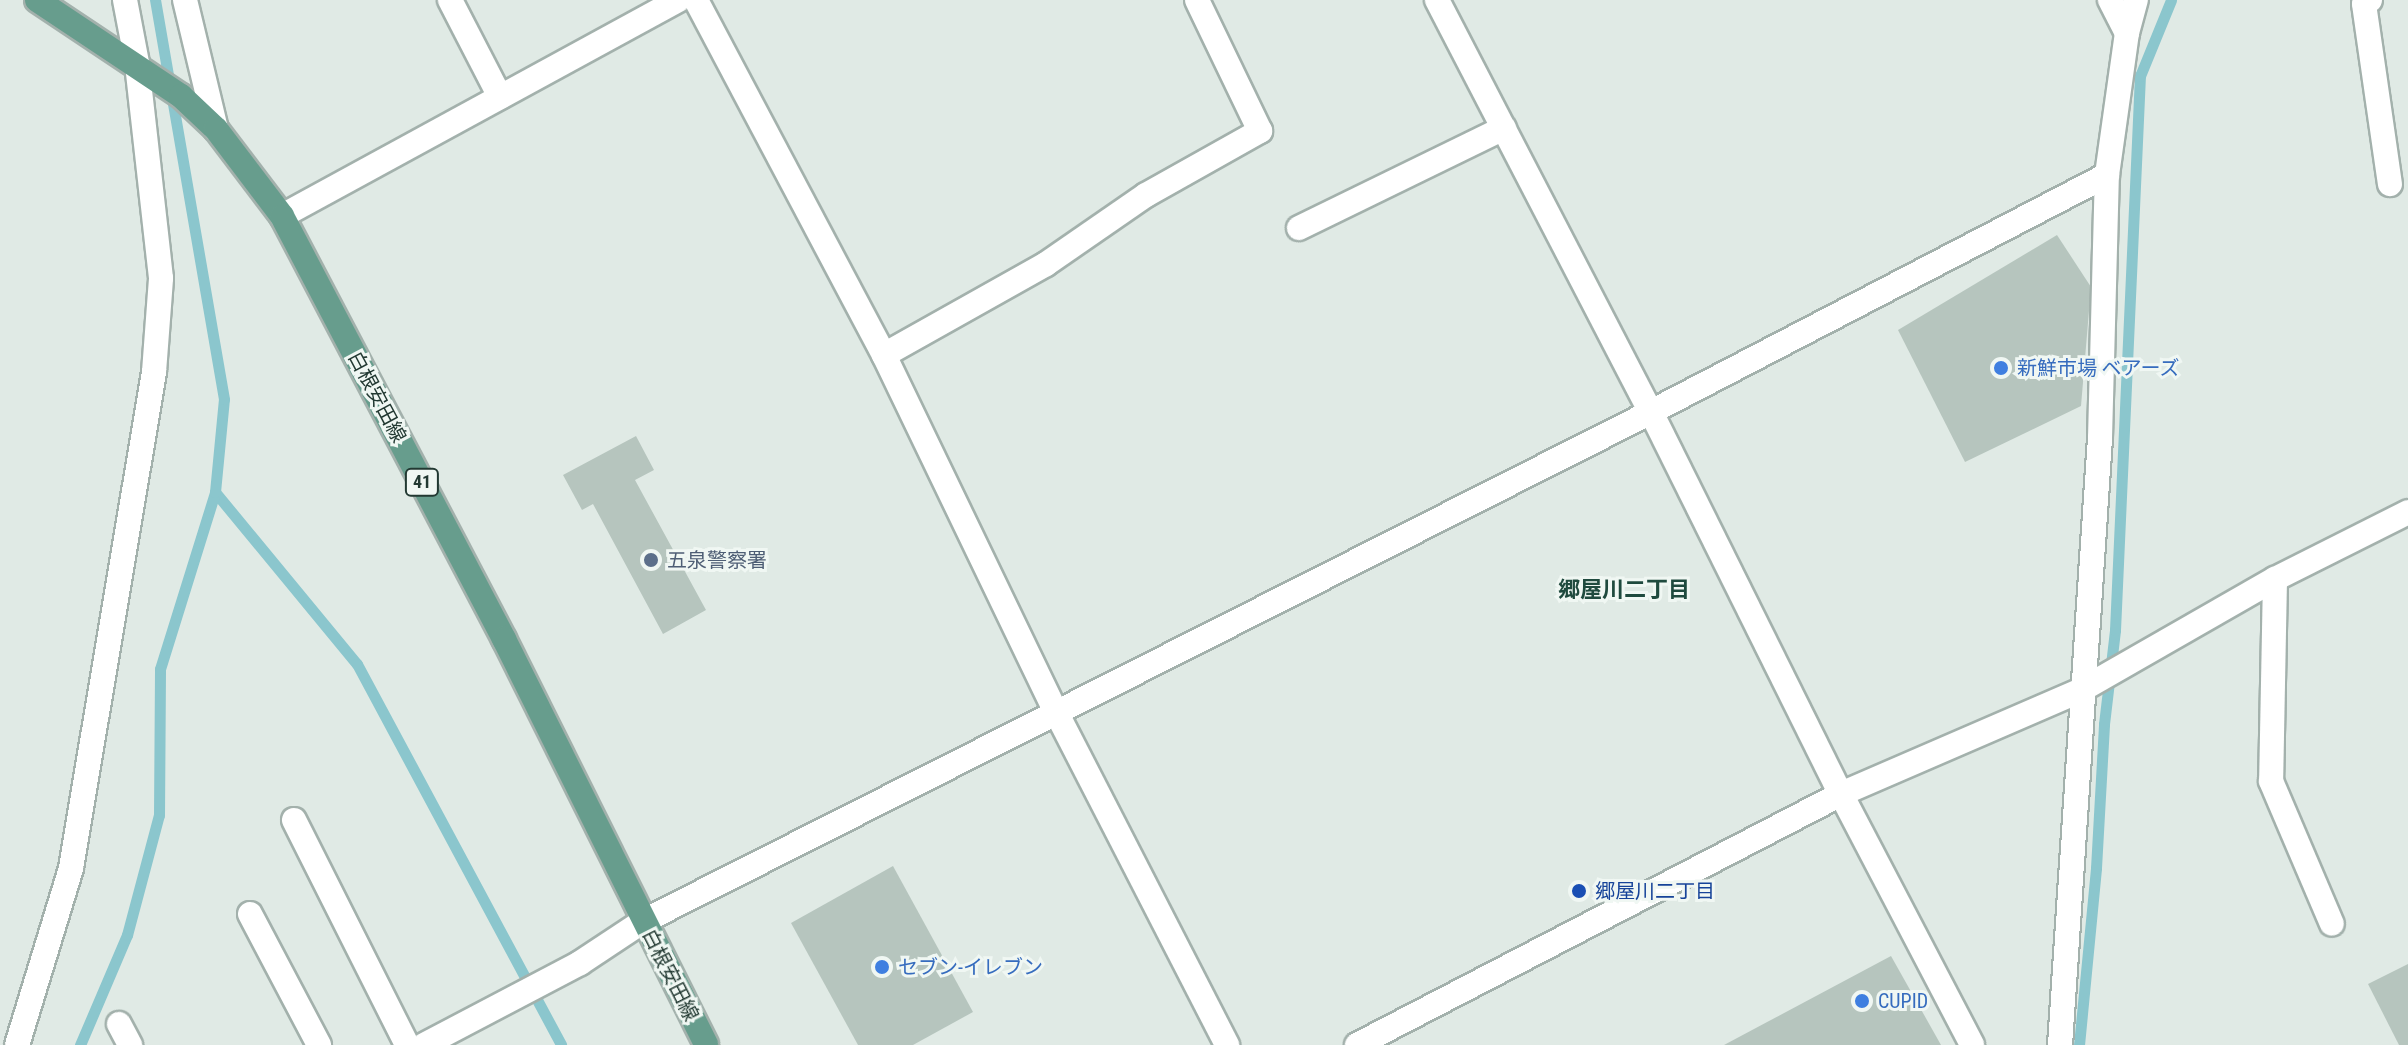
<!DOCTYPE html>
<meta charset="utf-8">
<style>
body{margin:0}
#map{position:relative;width:2408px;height:1045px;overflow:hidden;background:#e0eae5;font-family:"Roboto Condensed","Noto Sans JP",sans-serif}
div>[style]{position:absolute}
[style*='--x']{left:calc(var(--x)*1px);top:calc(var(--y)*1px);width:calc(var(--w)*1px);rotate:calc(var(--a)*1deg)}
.stream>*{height:11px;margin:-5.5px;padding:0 5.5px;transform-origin:5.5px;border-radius:5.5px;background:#8bc6cd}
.building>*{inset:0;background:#b6c5be}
.roads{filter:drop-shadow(2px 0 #a3b1ac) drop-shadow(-2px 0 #a3b1ac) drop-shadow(0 2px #a3b1ac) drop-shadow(0 -2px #a3b1ac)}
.street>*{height:24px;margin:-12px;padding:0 12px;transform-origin:12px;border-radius:12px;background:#fff}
.secondary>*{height:24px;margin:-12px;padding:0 12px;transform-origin:12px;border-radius:12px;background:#fff}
.primary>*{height:24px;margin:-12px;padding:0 12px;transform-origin:12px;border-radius:12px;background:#679d8d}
.dots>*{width:22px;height:22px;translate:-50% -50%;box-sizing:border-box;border:4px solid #f0f7f3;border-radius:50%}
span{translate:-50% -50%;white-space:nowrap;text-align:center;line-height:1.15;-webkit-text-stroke:6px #f0f7f3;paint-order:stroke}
.shield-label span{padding:2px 6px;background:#f0f7f3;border:2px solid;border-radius:6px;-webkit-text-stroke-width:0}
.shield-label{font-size:18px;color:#223932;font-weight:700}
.shop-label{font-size:20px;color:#366cbe}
.left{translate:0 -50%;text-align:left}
.street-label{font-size:20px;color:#223932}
.service-label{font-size:20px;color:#4e5e75}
.transit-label{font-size:20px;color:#164399}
.neighbourhood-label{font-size:22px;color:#1f4a3e;font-weight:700}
</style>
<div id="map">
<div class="stream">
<div style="--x:215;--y:492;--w:223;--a:50.5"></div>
<div style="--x:357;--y:664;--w:432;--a:61.8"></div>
<div style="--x:80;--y:1045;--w:120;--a:-66.9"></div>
<div style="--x:127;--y:935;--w:124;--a:-75.1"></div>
<div style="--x:159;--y:815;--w:146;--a:-89.6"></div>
<div style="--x:160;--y:669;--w:185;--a:-72.7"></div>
<div style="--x:215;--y:492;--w:93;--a:-84.5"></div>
<div style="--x:224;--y:399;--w:405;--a:-99.8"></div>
<div style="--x:2079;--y:1045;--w:178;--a:-84.5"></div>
<div style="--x:2096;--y:868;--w:144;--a:-86.8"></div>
<div style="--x:2104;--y:724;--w:95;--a:-83.3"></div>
<div style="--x:2115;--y:630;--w:555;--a:-87.42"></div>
<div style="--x:2140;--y:76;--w:82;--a:-67.8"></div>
</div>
<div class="building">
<div style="clip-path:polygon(2057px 235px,2091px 287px,2081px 406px,1965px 462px,1898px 330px)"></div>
<div style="clip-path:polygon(636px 436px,654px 470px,635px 480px,706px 610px,663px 634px,593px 504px,582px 510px,563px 475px)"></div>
<div style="clip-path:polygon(893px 866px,973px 1012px,913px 1045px,858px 1045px,791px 923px)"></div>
<div style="clip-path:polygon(1891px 956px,1941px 1045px,1724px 1045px)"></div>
<div style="clip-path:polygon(2408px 964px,2408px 1045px,2399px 1045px,2368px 984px)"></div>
</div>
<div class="roads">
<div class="street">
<div style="--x:125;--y:0;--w:64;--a:79.2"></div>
<div style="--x:185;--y:0;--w:133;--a:76.5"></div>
<div style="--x:450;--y:0;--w:109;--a:62.7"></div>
<div style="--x:696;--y:0;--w:402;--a:62.1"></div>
<div style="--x:884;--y:355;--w:394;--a:64.3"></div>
<div style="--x:1055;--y:710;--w:377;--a:62.8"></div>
<div style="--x:1437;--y:0;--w:464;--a:62.6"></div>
<div style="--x:1651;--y:412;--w:427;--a:63.6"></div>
<div style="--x:1841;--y:794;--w:283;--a:62.4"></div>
<div style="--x:2110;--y:0;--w:37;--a:63"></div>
<div style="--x:2370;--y:0;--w:7;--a:146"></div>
<div style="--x:2364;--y:4;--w:182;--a:81.8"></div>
<div style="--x:282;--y:216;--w:451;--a:-28.6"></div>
<div style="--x:1299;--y:228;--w:228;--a:-26"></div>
<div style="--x:884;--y:355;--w:186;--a:-29.3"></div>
<div style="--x:1046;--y:264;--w:121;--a:-34.6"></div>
<div style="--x:1146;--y:195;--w:131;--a:-29.3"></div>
<div style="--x:1260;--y:131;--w:145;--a:-115.7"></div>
<div style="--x:2275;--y:579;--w:202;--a:91.1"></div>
<div style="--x:2271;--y:781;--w:155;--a:66.9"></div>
<div style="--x:294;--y:820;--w:252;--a:63.3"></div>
<div style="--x:250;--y:914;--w:148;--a:62.2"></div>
<div style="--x:119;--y:1024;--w:24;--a:62"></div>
<div style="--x:424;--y:1045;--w:176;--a:-27.7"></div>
<div style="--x:580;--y:963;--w:74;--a:-33.5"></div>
<div style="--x:642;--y:922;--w:1131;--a:-26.81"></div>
<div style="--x:1651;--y:412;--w:514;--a:-27.46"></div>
<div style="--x:2060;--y:1045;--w:608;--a:-86.23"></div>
<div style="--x:2100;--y:438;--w:263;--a:-88.5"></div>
<div style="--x:2107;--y:175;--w:143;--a:-82"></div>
<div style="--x:2127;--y:33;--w:34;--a:-75"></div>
</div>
<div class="secondary">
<div style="--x:17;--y:1045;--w:185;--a:-73"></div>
<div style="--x:71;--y:868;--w:503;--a:-80.5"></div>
<div style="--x:154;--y:372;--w:94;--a:-85.7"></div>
<div style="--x:161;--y:278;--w:216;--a:-96.4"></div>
<div style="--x:1357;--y:1045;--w:545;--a:-27.41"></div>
<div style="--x:1841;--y:794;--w:262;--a:-23.4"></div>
<div style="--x:2081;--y:690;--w:224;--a:-29.8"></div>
<div style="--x:2275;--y:579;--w:149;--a:-26.7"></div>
</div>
<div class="primary">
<div style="--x:37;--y:0;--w:173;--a:33.7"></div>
<div style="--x:181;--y:96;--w:48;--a:43.3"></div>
<div style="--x:216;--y:129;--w:109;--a:52.8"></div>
<div style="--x:282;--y:216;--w:478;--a:62.3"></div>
<div style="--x:504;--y:639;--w:453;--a:63.5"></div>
</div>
</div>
<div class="dots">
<div style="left:2001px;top:368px;background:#3f7fe0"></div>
<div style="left:651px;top:560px;background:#5c6f8a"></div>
<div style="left:1579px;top:891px;background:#1a4fb4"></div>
<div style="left:882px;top:967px;background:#3f7fe0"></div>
<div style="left:1862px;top:1001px;background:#3f7fe0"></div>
</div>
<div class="shield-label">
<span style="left:422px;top:482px">41</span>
</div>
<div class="shop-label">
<span class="left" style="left:2017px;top:368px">新鮮市場 ベアーズ</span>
<span class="left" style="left:898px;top:967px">セブン-イレブン</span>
<span class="left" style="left:1878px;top:1001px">CUPID</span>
</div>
<div class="street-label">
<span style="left:377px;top:397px;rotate:62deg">白根安田線</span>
<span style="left:670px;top:975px;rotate:63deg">白根安田線</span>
</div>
<div class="service-label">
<span class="left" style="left:667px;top:560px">五泉警察署</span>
</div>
<div class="transit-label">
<span class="left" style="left:1595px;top:891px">郷屋川二丁目</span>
</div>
<div class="neighbourhood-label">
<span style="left:1624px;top:590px">郷屋川二丁目</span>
</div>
</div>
